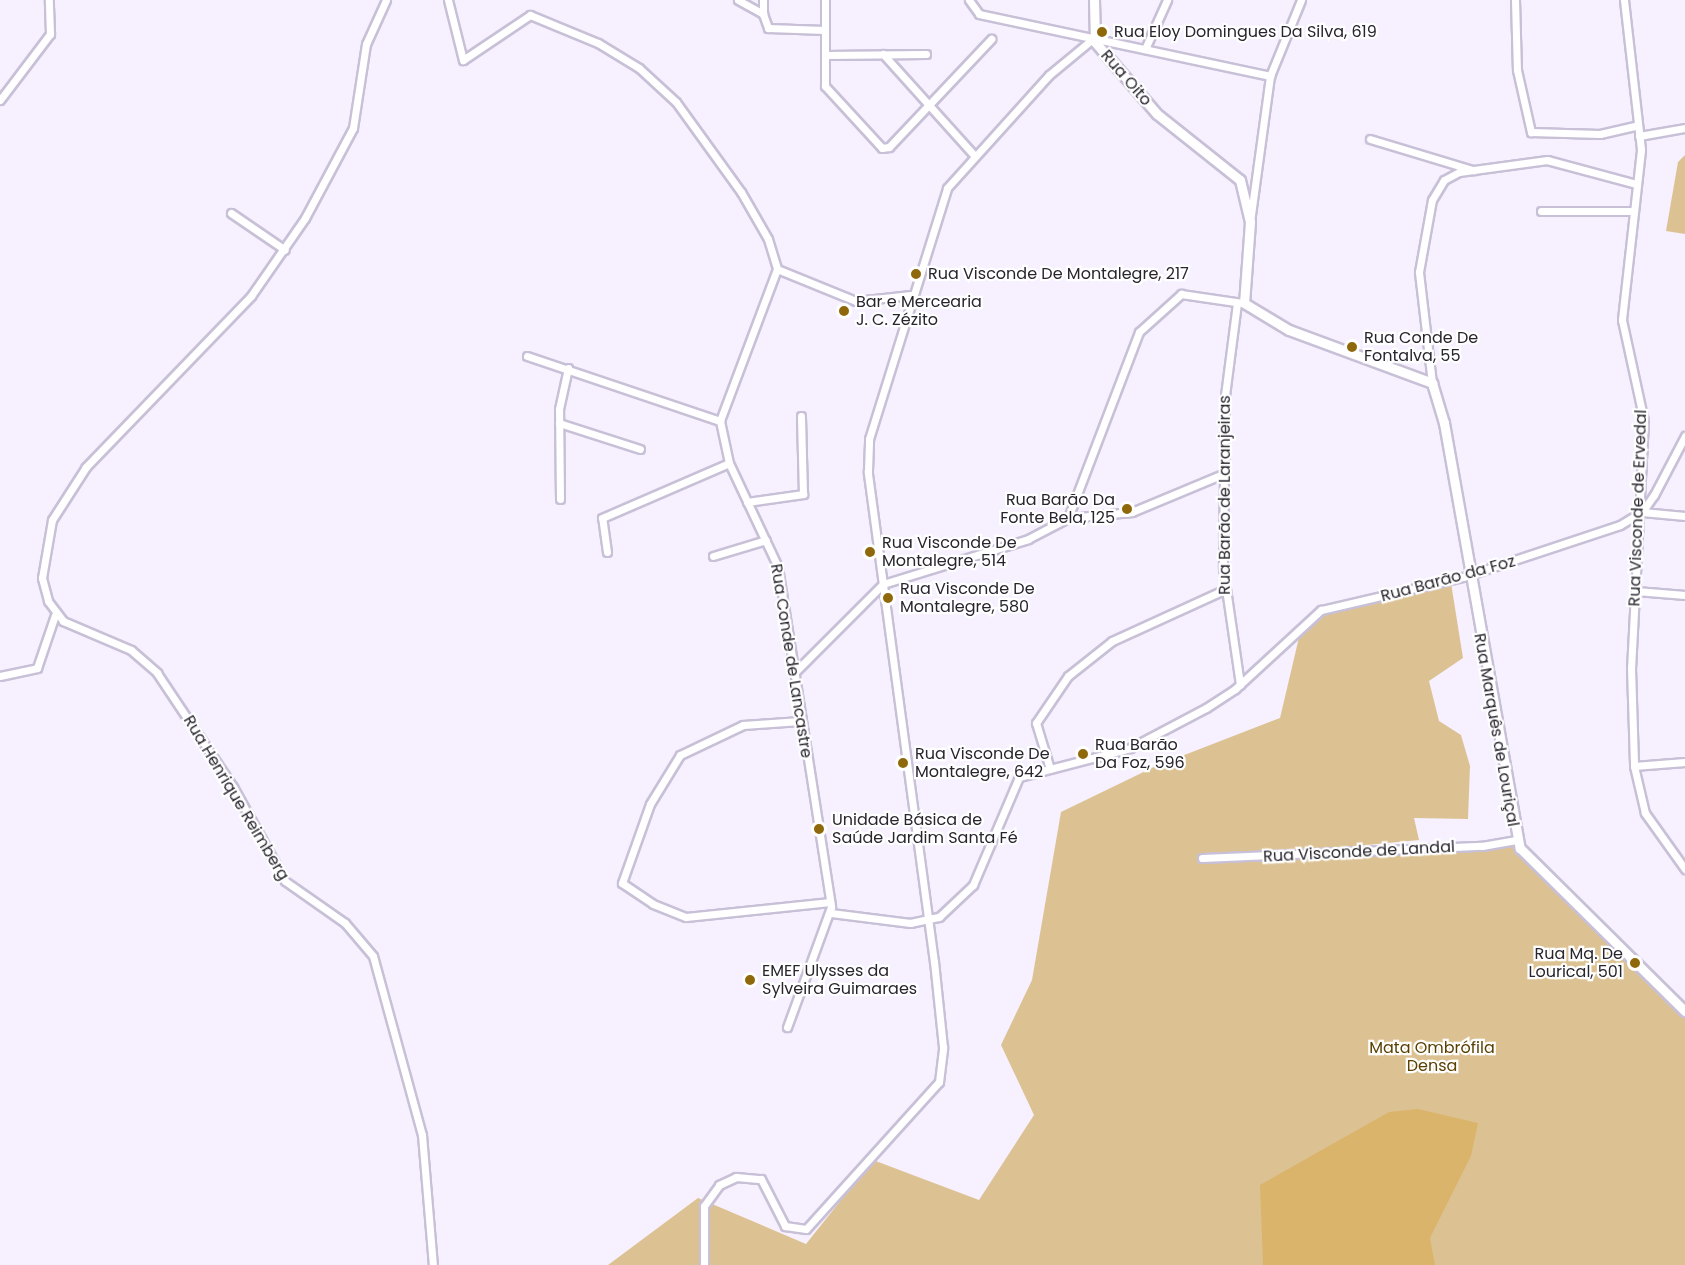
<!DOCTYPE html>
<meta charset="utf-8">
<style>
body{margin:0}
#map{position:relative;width:1685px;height:1265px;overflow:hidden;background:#f6f0ff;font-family:Poppins,sans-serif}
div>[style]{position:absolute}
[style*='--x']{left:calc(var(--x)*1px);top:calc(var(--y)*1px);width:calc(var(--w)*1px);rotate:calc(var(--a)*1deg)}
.green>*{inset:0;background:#dcc293}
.water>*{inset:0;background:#dbb46b}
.roads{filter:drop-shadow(2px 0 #c8c0d7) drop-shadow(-2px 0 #c8c0d7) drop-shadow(0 2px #c8c0d7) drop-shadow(0 -2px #c8c0d7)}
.minor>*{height:7px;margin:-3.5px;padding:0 3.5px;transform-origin:3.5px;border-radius:3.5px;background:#fff}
.secondary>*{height:9px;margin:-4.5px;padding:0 4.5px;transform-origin:4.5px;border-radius:4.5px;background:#fff}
.dots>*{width:16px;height:16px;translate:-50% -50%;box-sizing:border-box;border:3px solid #fff;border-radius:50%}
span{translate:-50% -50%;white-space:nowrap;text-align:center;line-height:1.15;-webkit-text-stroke:4.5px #fff;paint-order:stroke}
.poi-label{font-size:16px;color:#28252e}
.left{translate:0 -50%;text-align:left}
.right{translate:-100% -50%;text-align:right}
.street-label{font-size:16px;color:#28252e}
.park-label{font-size:16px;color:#593f01}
</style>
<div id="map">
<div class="green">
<div style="clip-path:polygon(1685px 155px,1685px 234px,1666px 231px,1678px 162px)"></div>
<div style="clip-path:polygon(1451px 583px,1463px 658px,1429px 681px,1439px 721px,1461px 735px,1470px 766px,1468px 819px,1414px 818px,1419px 840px,1221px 859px,1521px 846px,1685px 1013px,1685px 1265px,608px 1265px,698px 1198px,806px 1244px,873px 1160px,979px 1200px,1034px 1115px,1001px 1045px,1032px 980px,1061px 812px,1156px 766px,1280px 718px,1301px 629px,1317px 613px)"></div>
</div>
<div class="water">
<div style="clip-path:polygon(1418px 1109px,1478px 1123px,1471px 1156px,1430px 1238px,1435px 1265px,1263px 1265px,1260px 1185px,1389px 1112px)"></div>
</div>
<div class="roads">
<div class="minor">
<div style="--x:386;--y:0;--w:48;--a:114.4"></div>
<div style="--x:366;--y:44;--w:85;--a:98.8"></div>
<div style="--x:353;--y:128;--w:102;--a:118.1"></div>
<div style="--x:305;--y:218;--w:95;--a:124.7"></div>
<div style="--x:251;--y:296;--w:238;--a:134"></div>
<div style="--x:86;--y:467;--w:63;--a:122.7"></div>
<div style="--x:52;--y:520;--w:59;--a:99.8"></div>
<div style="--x:42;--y:578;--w:24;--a:75"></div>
<div style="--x:48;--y:601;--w:25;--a:53"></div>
<div style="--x:63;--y:621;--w:74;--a:23.1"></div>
<div style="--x:131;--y:650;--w:35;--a:41"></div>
<div style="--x:157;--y:673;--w:137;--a:56.3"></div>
<div style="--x:233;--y:787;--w:107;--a:61"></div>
<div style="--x:285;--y:881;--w:73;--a:35"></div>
<div style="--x:345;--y:923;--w:43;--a:49.7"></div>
<div style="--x:373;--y:956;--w:186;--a:74.7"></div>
<div style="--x:422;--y:1135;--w:130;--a:85.2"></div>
<div style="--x:448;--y:0;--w:62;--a:76"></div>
<div style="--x:463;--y:60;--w:81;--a:-33.9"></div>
<div style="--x:530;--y:15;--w:74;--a:22.4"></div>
<div style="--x:598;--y:43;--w:48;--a:31.4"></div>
<div style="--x:639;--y:68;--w:50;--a:42.6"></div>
<div style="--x:676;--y:102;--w:111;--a:54.2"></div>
<div style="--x:741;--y:192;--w:54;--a:60.1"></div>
<div style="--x:768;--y:239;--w:31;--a:73"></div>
<div style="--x:777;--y:269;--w:85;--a:22.1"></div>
<div style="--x:856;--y:301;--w:55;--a:-6.2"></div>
<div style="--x:738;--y:0;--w:29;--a:29"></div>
<div style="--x:763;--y:14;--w:15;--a:70"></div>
<div style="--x:768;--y:28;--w:57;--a:2"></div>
<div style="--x:825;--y:0;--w:55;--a:90"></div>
<div style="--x:969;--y:0;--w:17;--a:54"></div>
<div style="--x:979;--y:14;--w:298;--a:12"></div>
<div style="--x:1515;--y:0;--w:70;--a:88.4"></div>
<div style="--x:1517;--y:70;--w:64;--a:77.3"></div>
<div style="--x:1531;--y:132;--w:69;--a:1.7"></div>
<div style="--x:1600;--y:134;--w:39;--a:-13"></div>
<div style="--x:1624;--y:0;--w:151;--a:83.5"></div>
<div style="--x:1641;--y:150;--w:171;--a:96.4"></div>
<div style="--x:1622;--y:320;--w:103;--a:77.7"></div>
<div style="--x:1644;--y:421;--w:247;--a:93"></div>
<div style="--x:1631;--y:668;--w:98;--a:88.2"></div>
<div style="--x:1634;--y:766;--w:48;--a:76.8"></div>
<div style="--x:1645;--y:813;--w:69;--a:54.5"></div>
<div style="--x:763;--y:14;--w:14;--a:-90"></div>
<div style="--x:1145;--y:49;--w:54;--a:-65.8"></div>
<div style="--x:883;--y:54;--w:136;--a:48"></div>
<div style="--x:926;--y:54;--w:101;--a:179.4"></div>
<div style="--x:825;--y:55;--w:31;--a:90"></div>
<div style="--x:825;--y:86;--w:84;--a:47.4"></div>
<div style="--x:882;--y:148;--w:7;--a:-8"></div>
<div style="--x:889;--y:147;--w:149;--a:-46.6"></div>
<div style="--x:0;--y:100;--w:83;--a:-52.9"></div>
<div style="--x:50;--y:34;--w:34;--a:-92"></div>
<div style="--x:1639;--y:136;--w:47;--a:-9.9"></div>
<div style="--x:1370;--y:139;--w:108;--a:16.8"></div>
<div style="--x:1541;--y:211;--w:89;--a:0"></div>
<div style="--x:231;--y:213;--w:65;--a:34.4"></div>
<div style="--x:1250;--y:222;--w:147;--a:-82.2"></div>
<div style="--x:1270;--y:76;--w:82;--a:-67.8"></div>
<div style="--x:777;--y:269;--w:162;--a:110.6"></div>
<div style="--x:720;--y:421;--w:43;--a:77.9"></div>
<div style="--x:729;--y:463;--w:115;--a:64.8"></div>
<div style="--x:778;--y:567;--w:344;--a:81.1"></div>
<div style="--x:831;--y:907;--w:128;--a:110.1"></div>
<div style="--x:1237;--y:303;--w:93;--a:97.4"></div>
<div style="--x:1225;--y:395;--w:173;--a:90.7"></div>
<div style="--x:1223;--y:568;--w:118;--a:81.7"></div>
<div style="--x:527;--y:356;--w:204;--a:18.6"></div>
<div style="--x:1432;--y:383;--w:112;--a:-96.7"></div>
<div style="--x:1419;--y:272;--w:73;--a:-79.8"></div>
<div style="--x:1432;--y:200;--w:23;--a:-59"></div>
<div style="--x:1444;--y:180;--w:17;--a:-28"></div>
<div style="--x:1459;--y:172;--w:89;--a:-7.8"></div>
<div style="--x:1547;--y:160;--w:92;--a:15.1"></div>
<div style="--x:559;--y:423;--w:85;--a:17.8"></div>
<div style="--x:560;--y:499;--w:90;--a:-90.6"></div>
<div style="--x:559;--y:409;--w:42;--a:-77.6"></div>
<div style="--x:747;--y:502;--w:57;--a:-8.1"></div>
<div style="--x:803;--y:494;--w:78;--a:-91.5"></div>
<div style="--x:1642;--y:512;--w:43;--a:5.3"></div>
<div style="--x:1068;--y:518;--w:199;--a:-69.1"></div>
<div style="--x:1139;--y:332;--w:57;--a:-42.1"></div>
<div style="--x:1181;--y:294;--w:62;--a:8.4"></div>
<div style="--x:607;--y:552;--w:34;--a:-98"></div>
<div style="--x:602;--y:518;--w:138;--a:-23.4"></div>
<div style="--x:713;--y:556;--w:55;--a:-16.8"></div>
<div style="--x:1636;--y:591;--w:49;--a:4.7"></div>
<div style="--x:795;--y:672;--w:124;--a:-45"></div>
<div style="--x:883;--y:584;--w:152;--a:-17.2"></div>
<div style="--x:1028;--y:539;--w:45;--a:-27.7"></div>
<div style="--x:1068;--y:518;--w:64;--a:-5.4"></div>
<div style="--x:1132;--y:512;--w:99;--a:-22.7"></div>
<div style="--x:0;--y:676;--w:38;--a:-12"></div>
<div style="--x:37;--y:668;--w:56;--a:-71.2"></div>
<div style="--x:800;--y:721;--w:57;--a:176"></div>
<div style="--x:743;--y:725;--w:70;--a:154.5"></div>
<div style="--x:680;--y:755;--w:57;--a:121.5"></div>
<div style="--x:650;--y:804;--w:84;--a:109.5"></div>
<div style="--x:622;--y:883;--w:37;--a:34"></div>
<div style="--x:653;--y:904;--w:35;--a:22"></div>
<div style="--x:686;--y:917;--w:145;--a:-5.9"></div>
<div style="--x:1634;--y:766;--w:51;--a:-4.5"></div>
<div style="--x:1050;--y:769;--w:48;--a:-106.9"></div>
<div style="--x:1036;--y:723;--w:57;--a:-55.8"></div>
<div style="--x:1068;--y:676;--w:56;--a:-38.5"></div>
<div style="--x:1112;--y:641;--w:123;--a:-24.5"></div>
<div style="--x:1202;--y:858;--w:280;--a:-2.5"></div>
<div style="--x:1482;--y:846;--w:36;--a:-10"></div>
<div style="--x:831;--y:913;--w:80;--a:7.2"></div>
<div style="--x:910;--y:923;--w:30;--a:-12"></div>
<div style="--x:939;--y:917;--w:47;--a:-43.3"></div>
<div style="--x:973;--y:885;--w:117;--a:-66.9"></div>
<div style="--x:1019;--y:777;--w:115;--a:-14.6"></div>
<div style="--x:1130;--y:748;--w:86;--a:-27.8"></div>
<div style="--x:1206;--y:708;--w:35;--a:-33"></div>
<div style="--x:1235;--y:689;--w:117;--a:-42.6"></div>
<div style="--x:1321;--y:610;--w:146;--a:-13.1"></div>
<div style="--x:1463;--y:577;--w:165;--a:-18.3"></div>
<div style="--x:1620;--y:525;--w:26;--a:-31"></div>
<div style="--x:1642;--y:512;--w:21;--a:-55"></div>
<div style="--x:1654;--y:495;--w:67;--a:-62.3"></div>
<div style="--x:704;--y:1265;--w:59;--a:-90"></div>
<div style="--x:704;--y:1206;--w:26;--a:-54"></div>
<div style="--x:719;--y:1185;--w:19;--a:-25"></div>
<div style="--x:736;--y:1177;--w:25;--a:5"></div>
<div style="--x:761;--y:1179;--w:53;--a:62.9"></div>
<div style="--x:785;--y:1226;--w:21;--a:8"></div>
<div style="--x:806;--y:1229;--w:198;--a:-47.9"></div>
<div style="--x:939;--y:1082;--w:35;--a:-83"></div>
<div style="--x:943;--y:1047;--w:85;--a:-96"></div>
<div style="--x:934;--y:962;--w:495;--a:-97.7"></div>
<div style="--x:868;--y:471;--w:32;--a:-88"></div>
<div style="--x:869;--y:439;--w:263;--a:-72.7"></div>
<div style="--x:947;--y:188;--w:152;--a:-47.9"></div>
<div style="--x:1049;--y:75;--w:52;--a:-39.5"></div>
</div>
<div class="secondary">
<div style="--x:1094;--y:0;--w:42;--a:88.6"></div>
<div style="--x:1095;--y:42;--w:95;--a:49.3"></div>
<div style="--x:1157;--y:114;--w:106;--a:38.5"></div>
<div style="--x:1240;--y:180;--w:43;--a:76.6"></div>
<div style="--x:1250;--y:222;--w:81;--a:94.2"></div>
<div style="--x:1244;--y:303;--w:52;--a:31"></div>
<div style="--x:1289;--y:330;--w:153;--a:20.3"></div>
<div style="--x:1432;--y:383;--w:42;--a:73.3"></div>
<div style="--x:1444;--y:423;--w:432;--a:79.9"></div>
<div style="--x:1520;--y:848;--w:232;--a:44.7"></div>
</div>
</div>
<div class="dots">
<div style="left:1102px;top:32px;background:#8f680c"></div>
<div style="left:916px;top:274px;background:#8f680c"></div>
<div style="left:844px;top:311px;background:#8f680c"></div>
<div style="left:1352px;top:347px;background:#8f680c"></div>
<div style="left:1127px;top:509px;background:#8f680c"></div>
<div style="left:870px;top:552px;background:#8f680c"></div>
<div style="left:888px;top:598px;background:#8f680c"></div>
<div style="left:1083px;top:754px;background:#8f680c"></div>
<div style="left:903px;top:763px;background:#8f680c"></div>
<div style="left:819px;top:829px;background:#8f680c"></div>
<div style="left:1635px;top:963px;background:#8f680c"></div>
<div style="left:750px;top:980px;background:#8f680c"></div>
</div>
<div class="poi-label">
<span class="left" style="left:1114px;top:32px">Rua Eloy Domingues Da Silva, 619</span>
<span class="left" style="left:928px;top:274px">Rua Visconde De Montalegre, 217</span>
<span class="left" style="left:856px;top:311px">Bar e Mercearia<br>J. C. Zézito</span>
<span class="left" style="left:1364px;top:347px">Rua Conde De<br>Fontalva, 55</span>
<span class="right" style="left:1115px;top:509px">Rua Barão Da<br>Fonte Bela, 125</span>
<span class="left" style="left:882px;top:552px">Rua Visconde De<br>Montalegre, 514</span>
<span class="left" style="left:900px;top:598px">Rua Visconde De<br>Montalegre, 580</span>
<span class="left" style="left:1095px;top:754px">Rua Barão<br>Da Foz, 596</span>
<span class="left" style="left:915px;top:763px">Rua Visconde De<br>Montalegre, 642</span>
<span class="left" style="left:832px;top:829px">Unidade Básica de<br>Saúde Jardim Santa Fé</span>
<span class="right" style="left:1623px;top:963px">Rua Mq. De<br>Lourical, 501</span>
<span class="left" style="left:762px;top:980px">EMEF Ulysses da<br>Sylveira Guimaraes</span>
</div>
<div class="street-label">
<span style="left:1126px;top:78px;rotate:49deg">Rua Oito</span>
<span style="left:1225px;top:495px;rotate:-90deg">Rua Barão de Laranjeiras</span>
<span style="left:1638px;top:508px;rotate:-88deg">Rua Visconde de Ervedal</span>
<span style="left:1448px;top:579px;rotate:-15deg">Rua Barão da Foz</span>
<span style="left:791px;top:661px;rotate:81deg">Rua Conde de Lancastre</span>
<span style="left:1496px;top:730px;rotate:80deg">Rua Marquês de Louriçal</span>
<span style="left:236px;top:798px;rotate:59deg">Rua Henrique Reimberg</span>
<span style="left:1359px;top:852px;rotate:-3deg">Rua Visconde de Landal</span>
</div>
<div class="park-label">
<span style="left:1432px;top:1057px">Mata Ombrófila<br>Densa</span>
</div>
</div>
